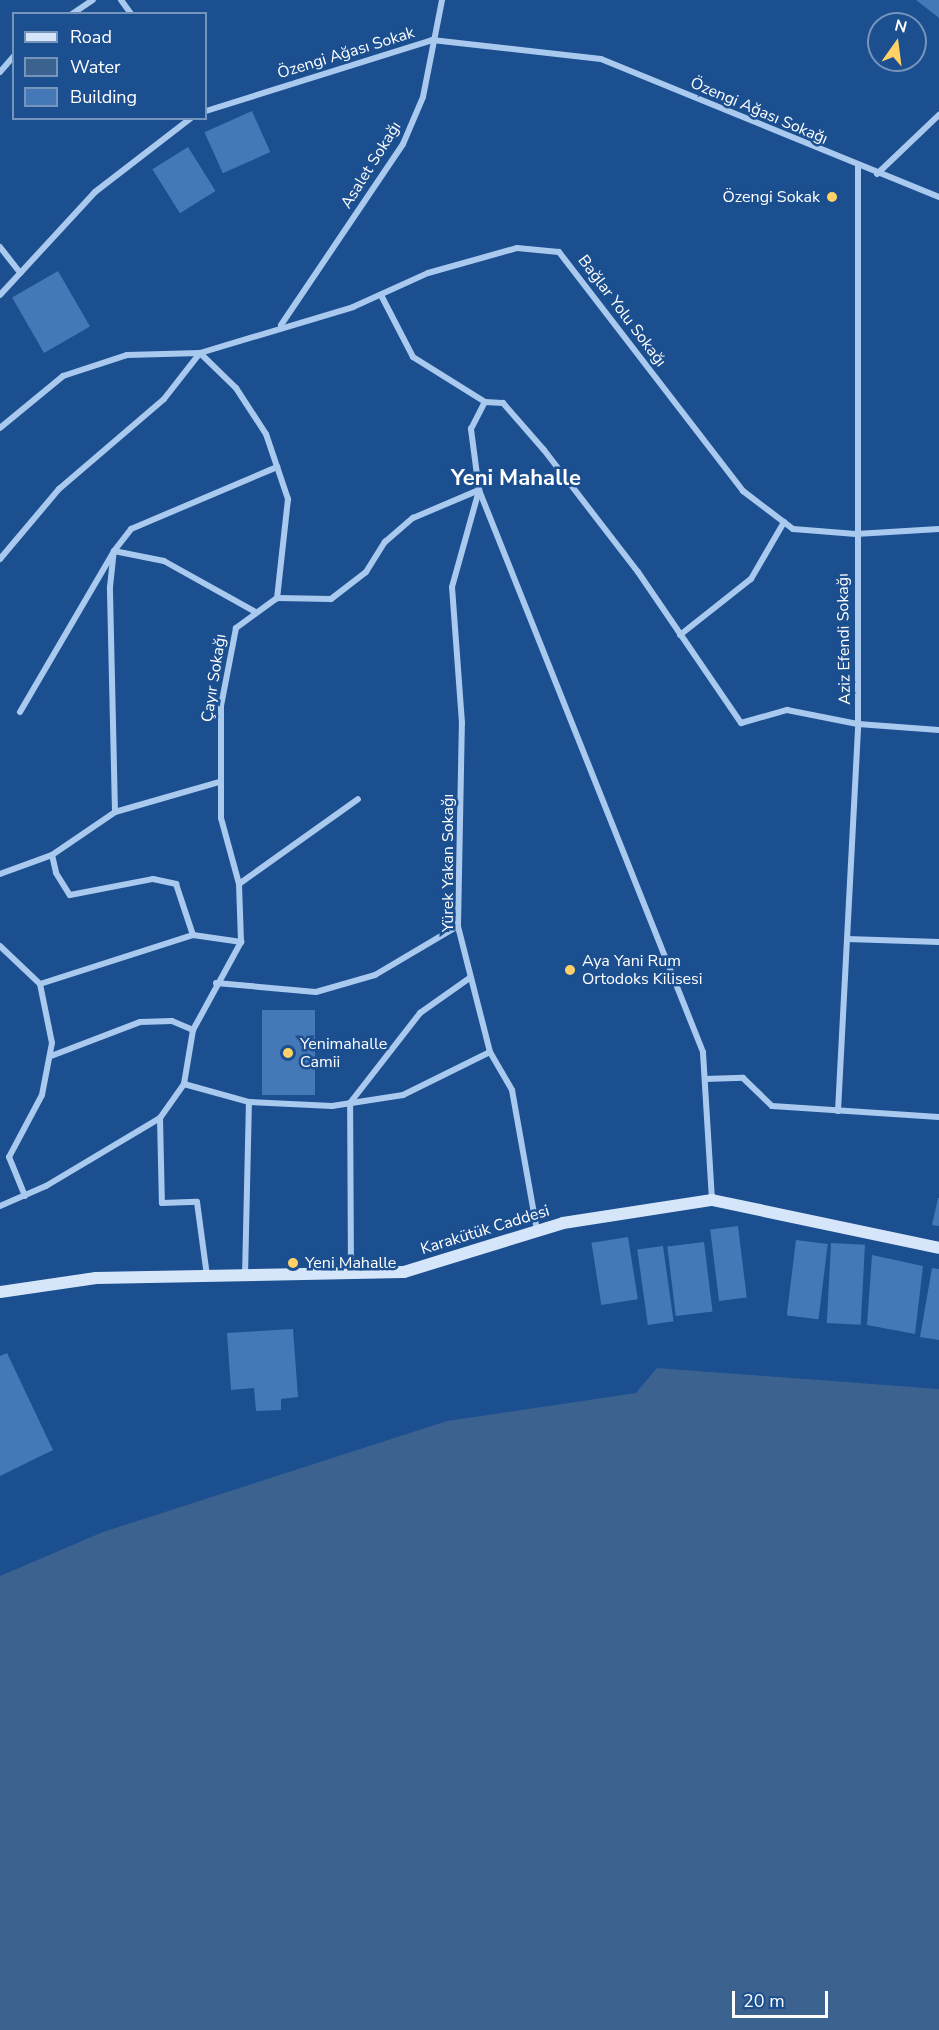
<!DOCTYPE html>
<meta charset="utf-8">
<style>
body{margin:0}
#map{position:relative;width:939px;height:2030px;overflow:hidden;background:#1b4f8f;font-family:"Nunito Sans",sans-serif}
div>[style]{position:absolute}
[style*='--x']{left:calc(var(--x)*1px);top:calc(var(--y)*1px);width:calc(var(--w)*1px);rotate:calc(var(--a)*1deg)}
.water>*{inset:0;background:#3c6290}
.building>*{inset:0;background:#4478b7;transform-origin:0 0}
.street>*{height:6px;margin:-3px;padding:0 3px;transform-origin:3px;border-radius:3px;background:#a9c9ee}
.secondary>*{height:12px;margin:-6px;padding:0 6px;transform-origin:6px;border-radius:6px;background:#d6e6fa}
.dots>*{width:16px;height:16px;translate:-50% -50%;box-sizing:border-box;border:3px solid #1b4f8f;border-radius:50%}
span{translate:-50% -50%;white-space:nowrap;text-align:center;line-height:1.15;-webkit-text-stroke:5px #1b4f8f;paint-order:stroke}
.street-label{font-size:16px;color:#fff}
.poi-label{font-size:16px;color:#fff}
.right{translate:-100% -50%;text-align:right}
.left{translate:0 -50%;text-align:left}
.district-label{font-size:22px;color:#fff;font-weight:700}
.legend{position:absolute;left:12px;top:12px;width:195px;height:108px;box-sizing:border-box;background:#1b4f8f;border:2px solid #7695bc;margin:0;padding:8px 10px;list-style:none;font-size:18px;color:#fff}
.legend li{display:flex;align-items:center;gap:12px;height:30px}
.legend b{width:30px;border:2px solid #7695bc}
.north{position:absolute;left:867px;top:12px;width:60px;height:60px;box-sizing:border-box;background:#1b4f8f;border:2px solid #7695bc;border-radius:50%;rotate:14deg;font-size:16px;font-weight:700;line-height:24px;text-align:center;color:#fff}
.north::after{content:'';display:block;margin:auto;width:21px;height:27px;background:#ffd166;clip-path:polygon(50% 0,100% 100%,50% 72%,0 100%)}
.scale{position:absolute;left:732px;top:1991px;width:96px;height:27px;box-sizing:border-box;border:3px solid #fff;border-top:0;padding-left:8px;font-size:18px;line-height:21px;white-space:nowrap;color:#fff;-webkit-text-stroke:4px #1b4f8f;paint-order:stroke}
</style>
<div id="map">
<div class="water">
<div style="clip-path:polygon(657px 1368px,939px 1389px,939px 2030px,0 2030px,0 1576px,103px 1532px,447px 1421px,636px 1393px)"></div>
</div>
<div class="building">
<div style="clip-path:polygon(916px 0,939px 0,939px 18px)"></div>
<div style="left:252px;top:111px;width:45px;height:52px;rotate:66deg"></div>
<div style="left:188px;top:147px;width:52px;height:42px;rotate:58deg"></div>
<div style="left:58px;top:271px;width:64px;height:53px;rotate:60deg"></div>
<div style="left:262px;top:1010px;width:53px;height:85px"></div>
<div style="clip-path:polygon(938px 1198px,939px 1198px,939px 1226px,932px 1225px)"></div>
<div style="left:738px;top:1226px;width:72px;height:28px;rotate:83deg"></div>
<div style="left:628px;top:1237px;width:63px;height:37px;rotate:81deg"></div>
<div style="left:796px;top:1240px;width:32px;height:76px;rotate:7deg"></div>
<div style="left:704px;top:1242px;width:70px;height:37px;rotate:83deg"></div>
<div style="left:831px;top:1243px;width:34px;height:80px;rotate:3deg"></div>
<div style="left:663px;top:1246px;width:76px;height:26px;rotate:82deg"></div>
<div style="clip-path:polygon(872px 1255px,923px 1266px,915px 1334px,867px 1325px)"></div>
<div style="clip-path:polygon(932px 1268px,939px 1269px,939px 1340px,920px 1337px)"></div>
<div style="clip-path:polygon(293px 1329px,298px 1397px,281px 1399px,281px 1410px,256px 1411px,254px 1388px,231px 1390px,227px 1333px)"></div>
<div style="clip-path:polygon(7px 1353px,53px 1450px,0 1476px,0 1356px)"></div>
</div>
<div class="street">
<div style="--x:121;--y:0;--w:17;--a:54"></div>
<div style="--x:72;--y:14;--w:25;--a:-34"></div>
<div style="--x:0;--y:72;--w:21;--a:-49"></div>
<div style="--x:206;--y:111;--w:237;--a:-17.4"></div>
<div style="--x:432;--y:40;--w:170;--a:6.4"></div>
<div style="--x:601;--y:59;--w:365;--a:22.2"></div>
<div style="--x:877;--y:174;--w:86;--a:-43.6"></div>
<div style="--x:0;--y:247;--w:33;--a:52"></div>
<div style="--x:0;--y:295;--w:140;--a:-47.3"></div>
<div style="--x:95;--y:192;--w:121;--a:-37.6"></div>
<div style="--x:381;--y:295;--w:70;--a:62.7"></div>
<div style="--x:413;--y:357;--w:85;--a:32"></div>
<div style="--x:281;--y:325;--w:218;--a:-56"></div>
<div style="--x:403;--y:144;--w:51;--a:-66.9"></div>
<div style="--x:423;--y:97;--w:99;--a:-78.9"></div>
<div style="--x:0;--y:428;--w:82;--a:-39.5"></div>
<div style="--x:63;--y:376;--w:67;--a:-18.2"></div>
<div style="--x:127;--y:355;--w:73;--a:-1.6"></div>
<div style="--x:200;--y:353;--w:50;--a:44.2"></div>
<div style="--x:236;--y:388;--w:55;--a:56.9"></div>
<div style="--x:266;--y:434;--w:69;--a:71.3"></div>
<div style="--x:288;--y:499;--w:100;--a:96.3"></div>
<div style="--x:277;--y:598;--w:51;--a:143.8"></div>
<div style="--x:236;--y:628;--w:79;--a:100.9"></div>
<div style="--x:221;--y:706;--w:112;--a:90"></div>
<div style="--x:221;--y:818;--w:68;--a:74.7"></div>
<div style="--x:239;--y:884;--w:58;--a:88"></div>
<div style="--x:241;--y:942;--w:100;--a:118.6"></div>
<div style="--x:193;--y:1030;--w:55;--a:99.5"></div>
<div style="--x:0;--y:559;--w:92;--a:-49.9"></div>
<div style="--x:59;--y:489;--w:138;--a:-40.6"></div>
<div style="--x:164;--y:399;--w:58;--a:-52"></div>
<div style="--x:200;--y:353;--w:160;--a:-16.7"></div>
<div style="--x:353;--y:307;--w:82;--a:-24.4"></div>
<div style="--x:428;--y:273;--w:92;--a:-15.7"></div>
<div style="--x:517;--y:248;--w:42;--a:5.4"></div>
<div style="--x:559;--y:252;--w:302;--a:52.4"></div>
<div style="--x:743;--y:491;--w:63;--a:37.2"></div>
<div style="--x:793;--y:529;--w:63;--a:4.5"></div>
<div style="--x:856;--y:534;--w:83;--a:-3.4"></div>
<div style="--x:277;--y:598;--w:54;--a:1.1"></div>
<div style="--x:331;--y:599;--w:44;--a:-37.6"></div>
<div style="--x:366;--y:572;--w:36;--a:-58"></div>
<div style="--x:385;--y:542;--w:37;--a:-41"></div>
<div style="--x:413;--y:518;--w:72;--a:-23"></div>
<div style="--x:680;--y:635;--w:90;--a:-38.3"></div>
<div style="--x:751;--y:579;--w:66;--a:-59.9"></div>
<div style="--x:20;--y:712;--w:186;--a:-59.7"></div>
<div style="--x:114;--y:551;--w:51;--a:11.3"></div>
<div style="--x:164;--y:561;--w:103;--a:29.1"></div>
<div style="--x:115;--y:812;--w:225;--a:-91.3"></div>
<div style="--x:110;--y:587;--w:36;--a:-84"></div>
<div style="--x:114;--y:551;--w:28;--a:-52"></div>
<div style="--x:131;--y:529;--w:159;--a:-23"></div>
<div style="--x:52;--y:855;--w:18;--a:77"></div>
<div style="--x:56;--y:873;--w:26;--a:58"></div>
<div style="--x:70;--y:895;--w:85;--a:-10.9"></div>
<div style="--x:153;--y:879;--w:24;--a:12"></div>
<div style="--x:176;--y:884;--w:54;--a:71.6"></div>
<div style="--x:0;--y:874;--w:55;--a:-20.1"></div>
<div style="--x:52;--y:855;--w:76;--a:-34.3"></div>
<div style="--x:115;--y:812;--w:108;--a:-16.1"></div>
<div style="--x:239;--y:884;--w:146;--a:-35.5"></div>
<div style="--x:847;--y:939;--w:92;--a:1.9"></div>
<div style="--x:0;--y:946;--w:55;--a:43.5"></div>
<div style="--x:40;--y:984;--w:60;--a:78.5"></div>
<div style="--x:52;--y:1043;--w:53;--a:100.9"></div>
<div style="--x:42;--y:1095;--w:70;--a:118"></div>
<div style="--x:9;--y:1157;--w:42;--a:67.7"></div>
<div style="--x:216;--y:983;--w:100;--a:5.1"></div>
<div style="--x:316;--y:992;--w:61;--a:-16.1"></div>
<div style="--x:375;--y:975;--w:96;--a:-30.6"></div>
<div style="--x:40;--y:984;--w:161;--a:-17.8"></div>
<div style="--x:193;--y:935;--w:49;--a:8.3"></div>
<div style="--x:490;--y:1052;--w:44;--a:59.9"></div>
<div style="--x:512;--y:1090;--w:143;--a:79.9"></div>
<div style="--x:51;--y:1056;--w:95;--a:-20.9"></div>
<div style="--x:140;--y:1022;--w:32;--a:-2"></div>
<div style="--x:172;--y:1021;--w:23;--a:23"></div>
<div style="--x:705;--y:1079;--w:38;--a:-2"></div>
<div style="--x:743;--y:1078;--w:40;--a:44"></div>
<div style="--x:772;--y:1106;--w:167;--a:3.8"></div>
<div style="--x:838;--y:1111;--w:388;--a:-87"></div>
<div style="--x:858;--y:724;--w:557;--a:-90"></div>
<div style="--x:160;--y:1118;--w:85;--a:88.7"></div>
<div style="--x:162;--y:1203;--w:35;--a:-2"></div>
<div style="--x:197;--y:1202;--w:75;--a:82.3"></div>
<div style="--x:712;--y:1200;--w:148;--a:-93.5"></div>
<div style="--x:703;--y:1052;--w:605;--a:-111.73"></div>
<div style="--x:479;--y:490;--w:62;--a:-97.5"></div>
<div style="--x:471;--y:429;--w:30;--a:-63"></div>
<div style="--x:485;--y:402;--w:18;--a:3"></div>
<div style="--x:503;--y:403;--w:62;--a:48.9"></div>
<div style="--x:544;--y:450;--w:154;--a:52.4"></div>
<div style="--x:638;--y:572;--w:183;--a:55.7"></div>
<div style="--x:741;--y:723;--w:48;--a:-15.8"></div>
<div style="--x:787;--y:710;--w:72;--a:11.2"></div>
<div style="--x:858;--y:724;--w:81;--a:4.2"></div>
<div style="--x:0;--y:1206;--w:50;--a:-23.5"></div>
<div style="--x:46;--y:1186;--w:133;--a:-30.8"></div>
<div style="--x:160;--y:1118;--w:42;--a:-54.8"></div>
<div style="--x:184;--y:1084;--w:67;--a:15.5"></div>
<div style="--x:249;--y:1102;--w:83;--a:2.8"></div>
<div style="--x:332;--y:1106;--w:72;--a:-8.8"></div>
<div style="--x:403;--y:1095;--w:97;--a:-26.3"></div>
<div style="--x:490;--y:1052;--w:130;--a:-104.3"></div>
<div style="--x:458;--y:926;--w:203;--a:-88.9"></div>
<div style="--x:462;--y:723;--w:136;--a:-94.2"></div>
<div style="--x:452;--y:587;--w:101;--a:-74.4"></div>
<div style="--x:351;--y:1273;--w:170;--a:-90.3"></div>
<div style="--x:350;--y:1103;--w:114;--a:-52.1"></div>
<div style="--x:420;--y:1013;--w:62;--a:-35.2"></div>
<div style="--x:245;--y:1276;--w:174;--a:-88.7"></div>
</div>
<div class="secondary">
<div style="--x:0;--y:1292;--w:97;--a:-8.3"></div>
<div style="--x:96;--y:1278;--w:308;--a:-1.1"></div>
<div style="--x:404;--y:1272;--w:166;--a:-17.1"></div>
<div style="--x:563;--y:1223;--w:151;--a:-8.8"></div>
<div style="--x:712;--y:1200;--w:232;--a:11.9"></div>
</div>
<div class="dots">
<div style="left:832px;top:197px;background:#ffd166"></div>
<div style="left:570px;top:970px;background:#ffd166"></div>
<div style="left:288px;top:1053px;background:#ffd166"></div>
<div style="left:293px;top:1263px;background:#ffd166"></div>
</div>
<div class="street-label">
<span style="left:346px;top:53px;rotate:-17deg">Özengi Ağası Sokak</span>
<span style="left:759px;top:111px;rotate:23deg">Özengi Ağası Sokağı</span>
<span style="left:371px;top:165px;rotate:-58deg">Asalet Sokağı</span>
<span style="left:622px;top:311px;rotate:53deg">Bağlar Yolu Sokağı</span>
<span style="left:844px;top:639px;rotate:-91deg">Aziz Efendi Sokağı</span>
<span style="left:214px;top:678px;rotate:-81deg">Çayır Sokağı</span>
<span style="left:448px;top:863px;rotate:-90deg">Yürek Yakan Sokağı</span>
<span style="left:485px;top:1230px;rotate:-17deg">Karakütük Caddesi</span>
</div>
<div class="poi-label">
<span class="right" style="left:820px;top:197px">Özengi Sokak</span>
<span class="left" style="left:582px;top:970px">Aya Yani Rum<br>Ortodoks Kilisesi</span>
<span class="left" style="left:300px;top:1053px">Yenimahalle<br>Camii</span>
<span class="left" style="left:305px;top:1263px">Yeni Mahalle</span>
</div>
<div class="district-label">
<span style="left:516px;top:479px">Yeni Mahalle</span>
</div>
<ul class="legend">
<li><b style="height:8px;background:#d6e6fa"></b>Road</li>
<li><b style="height:16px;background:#3c6290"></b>Water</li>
<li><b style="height:16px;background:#4478b7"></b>Building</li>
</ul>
<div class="north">N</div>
<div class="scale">20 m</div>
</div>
